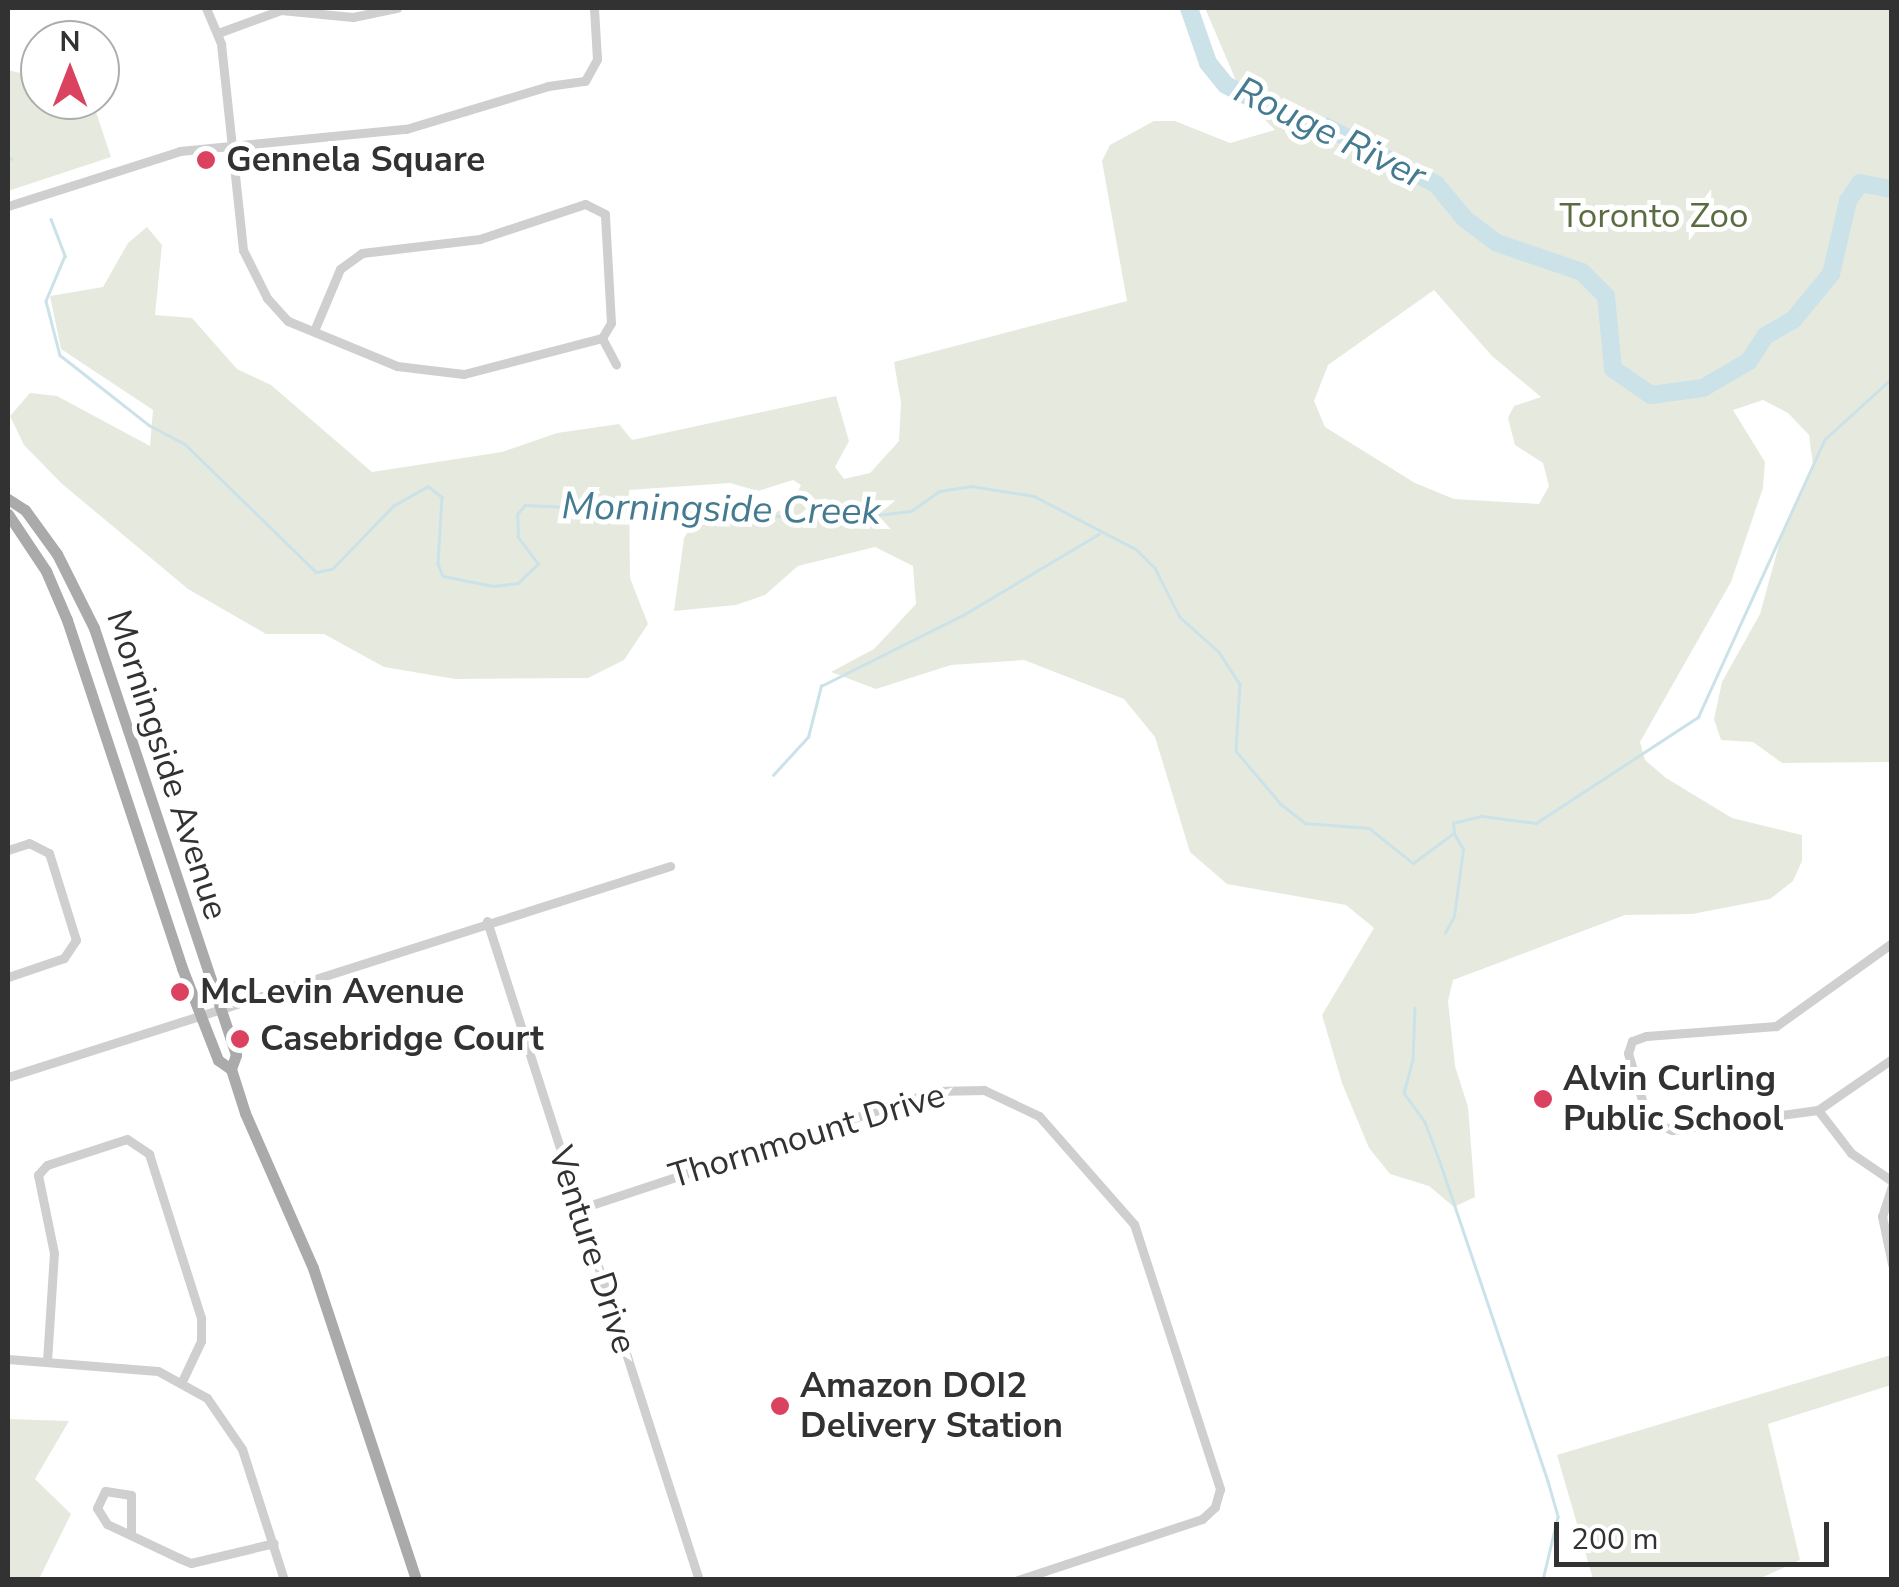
<!DOCTYPE html>
<style>
body{margin:0}
#map{position:relative;width:1899px;height:1587px;overflow:hidden;background:#fff;font-family:"Nunito Sans",sans-serif}
div>[style]{position:absolute}
[style*='--x']{left:calc(var(--x)*1px);top:calc(var(--y)*1px);width:calc(var(--w)*1px);rotate:calc(var(--a)*1deg)}
.green>*{inset:0;background:#e6eade}
.stream>*{height:2.5px;margin:-1.25px;padding:0 1.25px;transform-origin:1.25px;border-radius:1.25px;background:#cce2e9}
.river>*{height:18px;margin:-9px;padding:0 9px;transform-origin:9px;border-radius:9px;background:#cce2e9}
.minor>*{height:9px;margin:-4.5px;padding:0 4.5px;transform-origin:4.5px;border-radius:4.5px;background:#cfcfcf}
.major>*{height:11px;margin:-5.5px;padding:0 5.5px;transform-origin:5.5px;border-radius:5.5px;background:#aaa}
.dots>*{width:28px;height:28px;translate:-50% -50%;box-sizing:border-box;border:5px solid #fff;border-radius:50%}
span{translate:-50% -50%;white-space:nowrap;text-align:center;line-height:1.15;-webkit-text-stroke:10px #fff;paint-order:stroke}
.poi-label{font-size:35px;color:#323232;font-weight:700}
.left{translate:0 -50%;text-align:left}
.park-label{font-size:35px;color:#5a6c41}
.street-label{font-size:35px;color:#323232}
.water-label{font-size:38px;color:#447b90;font-style:italic}
.frame{position:absolute;inset:0;border:10px solid #323232;pointer-events:none}
.north{position:absolute;left:20px;top:20px;width:100px;height:100px;box-sizing:border-box;background:#fff;border:2px solid #adadad;border-radius:50%;rotate:0deg;font-size:28px;font-weight:700;line-height:40px;text-align:center;color:#323232}
.north::after{content:'';display:block;margin:auto;width:35px;height:45px;background:#db425f;clip-path:polygon(50% 0,100% 100%,50% 72%,0 100%)}
.scale{position:absolute;left:1554px;top:1522px;width:275px;height:45px;box-sizing:border-box;border:5px solid #323232;border-top:0;padding-left:12px;font-size:30px;line-height:35px;white-space:nowrap;color:#323232;-webkit-text-stroke:8px #fff;paint-order:stroke}
</style>
<div id="map">
<div class="green">
<div style="clip-path:polygon(evenodd,1205px 8px,1891px 8px,1891px 762px,1782px 763px,1753px 742px,1721px 740px,1714px 719px,1722px 682px,1760px 614px,1783px 530px,1813px 465px,1809px 435px,1788px 413px,1763px 400px,1733px 410px,1765px 462px,1763px 488px,1731px 582px,1640px 742px,1645px 760px,1666px 778px,1732px 818px,1802px 835px,1802px 861px,1793px 881px,1770px 899px,1692px 914px,1625px 915px,1453px 980px,1448px 1001px,1455px 1066px,1468px 1107px,1475px 1197px,1454px 1207px,1429px 1186px,1390px 1174px,1369px 1148px,1342px 1083px,1322px 1015px,1374px 928px,1346px 905px,1227px 884px,1190px 852px,1155px 737px,1124px 699px,1024px 660px,951px 665px,876px 689px,831px 672px,874px 649px,916px 604px,913px 566px,875px 547px,798px 566px,765px 595px,736px 605px,674px 611px,684px 538px,693px 524px,772px 515px,795px 498px,801px 485px,793px 480px,758px 491px,730px 483px,629px 490px,630px 578px,648px 624px,624px 660px,588px 678px,455px 679px,384px 667px,324px 634px,266px 634px,188px 589px,61px 483px,24px 445px,10px 416px,30px 393px,57px 396px,150px 446px,153px 410px,61px 349px,50px 296px,103px 287px,128px 243px,147px 227px,162px 245px,155px 315px,192px 318px,237px 369px,271px 385px,372px 472px,502px 452px,557px 433px,619px 424px,632px 440px,836px 396px,849px 441px,835px 467px,844px 479px,870px 473px,899px 441px,901px 403px,894px 362px,1127px 301px,1102px 161px,1110px 145px,1154px 121px,1175px 121px,1230px 143px,1275px 130px,1243px 97px,1205px 8px,1434px 290px,1492px 356px,1541px 397px,1514px 406px,1508px 418px,1515px 445px,1543px 463px,1549px 486px,1539px 504px,1454px 499px,1415px 483px,1325px 427px,1314px 401px,1328px 365px,1434px 290px)"></div>
<div style="clip-path:polygon(8px 70px,40px 78px,40px 100px,92px 100px,111px 157px,8px 191px)"></div>
<div style="clip-path:polygon(1891px 1355px,1891px 1385px,1768px 1424px,1800px 1560px,1759px 1579px,1593px 1579px,1557px 1455px)"></div>
<div style="clip-path:polygon(8px 1419px,69px 1421px,35px 1479px,71px 1514px,39px 1579px,8px 1579px)"></div>
</div>
<div class="stream">
<div style="--x:8;--y:157;--w:4;--a:27"></div>
<div style="--x:51;--y:219;--w:40;--a:69"></div>
<div style="--x:65;--y:256;--w:49;--a:112.9"></div>
<div style="--x:46;--y:301;--w:56;--a:75.5"></div>
<div style="--x:60;--y:355;--w:113;--a:38.2"></div>
<div style="--x:149;--y:425;--w:41;--a:27.8"></div>
<div style="--x:185;--y:444;--w:183;--a:44.3"></div>
<div style="--x:316;--y:572;--w:16;--a:-11"></div>
<div style="--x:332;--y:569;--w:88;--a:-45.9"></div>
<div style="--x:393;--y:506;--w:40;--a:-29.7"></div>
<div style="--x:428;--y:486;--w:18;--a:38"></div>
<div style="--x:442;--y:497;--w:67;--a:93.4"></div>
<div style="--x:438;--y:564;--w:13;--a:67"></div>
<div style="--x:443;--y:576;--w:51;--a:11.3"></div>
<div style="--x:493;--y:586;--w:25;--a:-7"></div>
<div style="--x:518;--y:583;--w:28;--a:-44"></div>
<div style="--x:538;--y:564;--w:34;--a:-127"></div>
<div style="--x:518;--y:537;--w:23;--a:-92"></div>
<div style="--x:517;--y:514;--w:12;--a:-48"></div>
<div style="--x:525;--y:505;--w:319;--a:2.5"></div>
<div style="--x:844;--y:519;--w:67;--a:-6.8"></div>
<div style="--x:911;--y:511;--w:35;--a:-35"></div>
<div style="--x:940;--y:491;--w:31;--a:-9"></div>
<div style="--x:971;--y:486;--w:64;--a:9"></div>
<div style="--x:1034;--y:496;--w:115;--a:27.5"></div>
<div style="--x:1136;--y:549;--w:27;--a:45"></div>
<div style="--x:1155;--y:568;--w:55;--a:63"></div>
<div style="--x:1180;--y:617;--w:52;--a:41.9"></div>
<div style="--x:1219;--y:652;--w:38;--a:57"></div>
<div style="--x:1240;--y:684;--w:67;--a:93.4"></div>
<div style="--x:1236;--y:751;--w:70;--a:49.7"></div>
<div style="--x:1281;--y:804;--w:31;--a:38"></div>
<div style="--x:1305;--y:823;--w:64;--a:4.5"></div>
<div style="--x:1369;--y:828;--w:56;--a:38.5"></div>
<div style="--x:1413;--y:863;--w:51;--a:-36.2"></div>
<div style="--x:1454;--y:833;--w:10;--a:-96"></div>
<div style="--x:1453;--y:823;--w:30;--a:-14"></div>
<div style="--x:1482;--y:816;--w:54;--a:7.4"></div>
<div style="--x:1536;--y:823;--w:194;--a:-33.2"></div>
<div style="--x:1698;--y:717;--w:304;--a:-65.5"></div>
<div style="--x:1824;--y:440;--w:92;--a:-42.4"></div>
<div style="--x:773;--y:775;--w:52;--a:-47.4"></div>
<div style="--x:808;--y:737;--w:53;--a:-75.7"></div>
<div style="--x:821;--y:686;--w:159;--a:-26.6"></div>
<div style="--x:963;--y:615;--w:158;--a:-30.8"></div>
<div style="--x:1445;--y:933;--w:19;--a:-62"></div>
<div style="--x:1454;--y:916;--w:68;--a:-82.3"></div>
<div style="--x:1463;--y:849;--w:17;--a:-121"></div>
<div style="--x:1415;--y:1008;--w:52;--a:92.2"></div>
<div style="--x:1413;--y:1060;--w:34;--a:105"></div>
<div style="--x:1404;--y:1093;--w:36;--a:54"></div>
<div style="--x:1425;--y:1122;--w:43;--a:69.4"></div>
<div style="--x:1440;--y:1162;--w:337;--a:71.3"></div>
<div style="--x:1548;--y:1481;--w:37;--a:74"></div>
<div style="--x:1558;--y:1517;--w:65;--a:103.4"></div>
</div>
<div class="river">
<div style="--x:1189;--y:8;--w:58;--a:70.9"></div>
<div style="--x:1208;--y:63;--w:28;--a:51"></div>
<div style="--x:1226;--y:85;--w:63;--a:27.4"></div>
<div style="--x:1282;--y:114;--w:45;--a:15.6"></div>
<div style="--x:1325;--y:126;--w:125;--a:27.6"></div>
<div style="--x:1436;--y:184;--w:45;--a:50.4"></div>
<div style="--x:1465;--y:219;--w:40;--a:37"></div>
<div style="--x:1497;--y:243;--w:90;--a:18.8"></div>
<div style="--x:1582;--y:272;--w:34;--a:45"></div>
<div style="--x:1606;--y:296;--w:73;--a:84.5"></div>
<div style="--x:1613;--y:369;--w:46;--a:34.4"></div>
<div style="--x:1651;--y:395;--w:52;--a:-7.7"></div>
<div style="--x:1703;--y:388;--w:53;--a:-30.4"></div>
<div style="--x:1749;--y:361;--w:30;--a:-57"></div>
<div style="--x:1765;--y:336;--w:32;--a:-30"></div>
<div style="--x:1793;--y:320;--w:60;--a:-50.4"></div>
<div style="--x:1831;--y:274;--w:75;--a:-76.9"></div>
<div style="--x:1848;--y:201;--w:22;--a:-56"></div>
<div style="--x:1860;--y:183;--w:33;--a:11"></div>
</div>
<div class="minor">
<div style="--x:206;--y:8;--w:39;--a:67"></div>
<div style="--x:221;--y:44;--w:207;--a:83.9"></div>
<div style="--x:243;--y:250;--w:54;--a:63.4"></div>
<div style="--x:267;--y:298;--w:31;--a:48"></div>
<div style="--x:288;--y:321;--w:118;--a:22.4"></div>
<div style="--x:397;--y:366;--w:67;--a:6.8"></div>
<div style="--x:464;--y:374;--w:143;--a:-14.6"></div>
<div style="--x:602;--y:338;--w:17;--a:-59"></div>
<div style="--x:611;--y:323;--w:109;--a:-93.2"></div>
<div style="--x:605;--y:214;--w:22;--a:-153"></div>
<div style="--x:585;--y:204;--w:111;--a:161.6"></div>
<div style="--x:480;--y:239;--w:119;--a:173.2"></div>
<div style="--x:362;--y:253;--w:27;--a:144"></div>
<div style="--x:340;--y:269;--w:67;--a:112.8"></div>
<div style="--x:218;--y:33;--w:67;--a:-20.1"></div>
<div style="--x:281;--y:10;--w:72;--a:5.6"></div>
<div style="--x:353;--y:17;--w:45;--a:-11.6"></div>
<div style="--x:8;--y:206;--w:181;--a:-17.7"></div>
<div style="--x:180;--y:151;--w:227;--a:-5.6"></div>
<div style="--x:406;--y:129;--w:148;--a:-16.8"></div>
<div style="--x:548;--y:86;--w:37;--a:-8"></div>
<div style="--x:585;--y:81;--w:25;--a:-61"></div>
<div style="--x:597;--y:59;--w:51;--a:-93.4"></div>
<div style="--x:602;--y:338;--w:30;--a:62"></div>
<div style="--x:8;--y:850;--w:22;--a:-18"></div>
<div style="--x:29;--y:843;--w:22;--a:27"></div>
<div style="--x:49;--y:853;--w:91;--a:72.8"></div>
<div style="--x:76;--y:940;--w:22;--a:124"></div>
<div style="--x:64;--y:958;--w:59;--a:161.3"></div>
<div style="--x:487;--y:921;--w:692;--a:72.17"></div>
<div style="--x:1892;--y:943;--w:143;--a:144.4"></div>
<div style="--x:1776;--y:1026;--w:130;--a:175.6"></div>
<div style="--x:1646;--y:1036;--w:15;--a:160"></div>
<div style="--x:1632;--y:1041;--w:13;--a:108"></div>
<div style="--x:1628;--y:1053;--w:70;--a:73.4"></div>
<div style="--x:1648;--y:1120;--w:26;--a:23"></div>
<div style="--x:1672;--y:1130;--w:147;--a:-7.8"></div>
<div style="--x:1818;--y:1110;--w:90;--a:-34.6"></div>
<div style="--x:8;--y:1077;--w:695;--a:-17.68"></div>
<div style="--x:1818;--y:1110;--w:54;--a:52.5"></div>
<div style="--x:1851;--y:1153;--w:50;--a:34.3"></div>
<div style="--x:1892;--y:1186;--w:32;--a:108"></div>
<div style="--x:1882;--y:1216;--w:49;--a:78.2"></div>
<div style="--x:579;--y:1209;--w:375;--a:-18.3"></div>
<div style="--x:935;--y:1091;--w:49;--a:-1.2"></div>
<div style="--x:984;--y:1090;--w:61;--a:25.3"></div>
<div style="--x:1039;--y:1116;--w:144;--a:48.7"></div>
<div style="--x:1134;--y:1224;--w:279;--a:72"></div>
<div style="--x:1220;--y:1489;--w:19;--a:106"></div>
<div style="--x:1215;--y:1507;--w:18;--a:137"></div>
<div style="--x:1202;--y:1519;--w:194;--a:161.7"></div>
<div style="--x:8;--y:1359;--w:150;--a:4.6"></div>
<div style="--x:158;--y:1371;--w:56;--a:28.9"></div>
<div style="--x:207;--y:1398;--w:62;--a:55.5"></div>
<div style="--x:242;--y:1449;--w:138;--a:72.2"></div>
<div style="--x:47;--y:1361;--w:108;--a:-86.3"></div>
<div style="--x:54;--y:1253;--w:80;--a:-101.6"></div>
<div style="--x:38;--y:1175;--w:13;--a:-48"></div>
<div style="--x:47;--y:1165;--w:84;--a:-18"></div>
<div style="--x:127;--y:1139;--w:27;--a:34"></div>
<div style="--x:149;--y:1154;--w:172;--a:72.4"></div>
<div style="--x:201;--y:1318;--w:23;--a:90"></div>
<div style="--x:201;--y:1341;--w:42;--a:115.3"></div>
<div style="--x:131;--y:1535;--w:40;--a:-90"></div>
<div style="--x:131;--y:1495;--w:26;--a:-171"></div>
<div style="--x:105;--y:1491;--w:19;--a:115"></div>
<div style="--x:97;--y:1508;--w:19;--a:58"></div>
<div style="--x:107;--y:1524;--w:80;--a:25.3"></div>
<div style="--x:179;--y:1558;--w:13;--a:23"></div>
<div style="--x:191;--y:1563;--w:85;--a:-13.5"></div>
</div>
<div class="major">
<div style="--x:8;--y:499;--w:20;--a:33"></div>
<div style="--x:25;--y:510;--w:54;--a:54"></div>
<div style="--x:57;--y:554;--w:83;--a:63.4"></div>
<div style="--x:94;--y:628;--w:450;--a:71.6"></div>
<div style="--x:236;--y:1055;--w:15;--a:110"></div>
<div style="--x:231;--y:1069;--w:46;--a:72.3"></div>
<div style="--x:245;--y:1113;--w:169;--a:66.3"></div>
<div style="--x:313;--y:1268;--w:329;--a:71.7"></div>
<div style="--x:8;--y:514;--w:69;--a:56.3"></div>
<div style="--x:46;--y:571;--w:53;--a:66.8"></div>
<div style="--x:67;--y:620;--w:367;--a:71.7"></div>
<div style="--x:182;--y:968;--w:99;--a:68.6"></div>
<div style="--x:218;--y:1060;--w:16;--a:35"></div>
</div>
<div class="dots">
<div style="left:206px;top:160px;background:#db425f"></div>
<div style="left:180px;top:992px;background:#db425f"></div>
<div style="left:240px;top:1039px;background:#db425f"></div>
<div style="left:1543px;top:1099px;background:#db425f"></div>
<div style="left:780px;top:1406px;background:#db425f"></div>
</div>
<div class="poi-label">
<span class="left" style="left:226px;top:160px">Gennela Square</span>
<span class="left" style="left:200px;top:992px">McLevin Avenue</span>
<span class="left" style="left:260px;top:1039px">Casebridge Court</span>
<span class="left" style="left:1563px;top:1099px">Alvin Curling<br>Public School</span>
<span class="left" style="left:800px;top:1406px">Amazon DOI2<br>Delivery Station</span>
</div>
<div class="park-label">
<span style="left:1654px;top:216px">Toronto Zoo</span>
</div>
<div class="street-label">
<span style="left:167px;top:765px;rotate:72deg">Morningside Avenue</span>
<span style="left:807px;top:1136px;rotate:-17deg">Thornmount Drive</span>
<span style="left:592px;top:1250px;rotate:72deg">Venture Drive</span>
</div>
<div class="water-label">
<span style="left:1330px;top:133px;rotate:26deg">Rouge River</span>
<span style="left:721px;top:509px;rotate:1deg">Morningside Creek</span>
</div>
<div class="frame"></div>
<div class="north">N</div>
<div class="scale">200 m</div>
</div>
